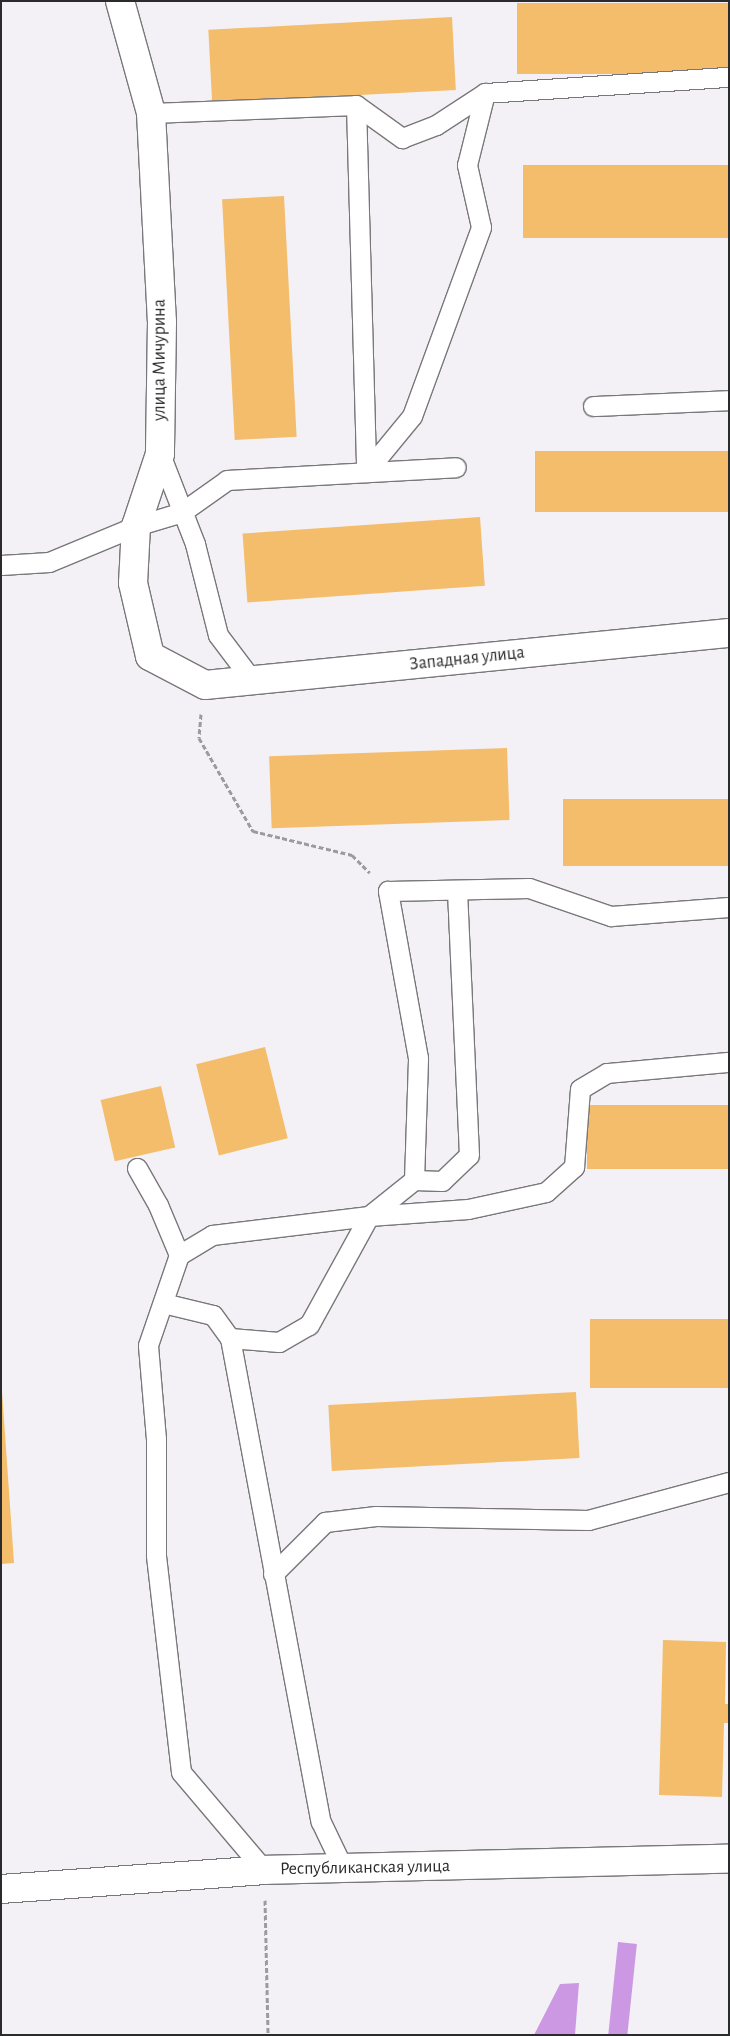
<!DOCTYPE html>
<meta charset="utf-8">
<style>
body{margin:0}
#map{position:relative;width:730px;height:2036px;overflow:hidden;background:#f3f1f5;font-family:"Alegreya Sans",sans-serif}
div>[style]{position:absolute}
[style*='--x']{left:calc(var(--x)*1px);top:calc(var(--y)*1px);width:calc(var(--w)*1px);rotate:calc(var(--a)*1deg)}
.forest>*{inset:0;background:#cc98e3;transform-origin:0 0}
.building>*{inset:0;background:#f3bd6b;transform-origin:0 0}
.path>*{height:3px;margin-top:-1.5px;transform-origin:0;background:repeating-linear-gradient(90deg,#9c9a9e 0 5px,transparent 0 7.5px)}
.roads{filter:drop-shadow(1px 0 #79777a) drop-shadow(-1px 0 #79777a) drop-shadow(0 1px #79777a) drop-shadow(0 -1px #79777a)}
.lane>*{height:19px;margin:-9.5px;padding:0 9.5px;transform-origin:9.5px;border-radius:9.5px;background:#fff}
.street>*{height:28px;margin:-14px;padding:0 14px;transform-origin:14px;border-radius:14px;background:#fff}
span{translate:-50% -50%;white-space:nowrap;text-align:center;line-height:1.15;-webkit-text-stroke:4px #fff;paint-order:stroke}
.street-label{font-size:18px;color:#2b2a2c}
.frame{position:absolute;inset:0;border:2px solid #2b2a2c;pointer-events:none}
</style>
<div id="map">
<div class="forest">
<div style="left:618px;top:1942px;width:19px;height:93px;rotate:6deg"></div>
<div style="clip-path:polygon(579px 1983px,575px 2035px,534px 2035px,560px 1984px)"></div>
</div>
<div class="building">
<div style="left:729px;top:3px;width:71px;height:212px;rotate:90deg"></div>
<div style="left:452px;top:17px;width:73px;height:244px;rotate:87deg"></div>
<div style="left:729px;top:165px;width:73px;height:206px;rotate:90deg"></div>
<div style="left:284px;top:196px;width:241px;height:62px;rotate:87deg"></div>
<div style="left:729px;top:451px;width:61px;height:194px;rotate:90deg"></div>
<div style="left:480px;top:517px;width:69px;height:238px;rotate:86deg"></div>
<div style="left:507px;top:748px;width:72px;height:238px;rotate:88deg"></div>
<div style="left:729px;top:799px;width:67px;height:166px;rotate:90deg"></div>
<div style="left:265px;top:1047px;width:94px;height:71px;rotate:76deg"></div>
<div style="left:161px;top:1086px;width:63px;height:62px;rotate:77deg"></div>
<div style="left:729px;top:1105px;width:64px;height:142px;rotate:90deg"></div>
<div style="left:729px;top:1319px;width:69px;height:139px;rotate:90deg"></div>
<div style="clip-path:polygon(1px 1377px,14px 1563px,1px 1564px)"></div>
<div style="left:576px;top:1392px;width:66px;height:248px;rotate:87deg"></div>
<div style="clip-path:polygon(663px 1640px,726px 1642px,725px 1704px,729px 1704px,729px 1723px,724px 1723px,722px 1797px,659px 1795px)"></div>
</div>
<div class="path">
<div style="--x:201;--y:714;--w:24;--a:95"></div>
<div style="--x:199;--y:738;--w:108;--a:59.9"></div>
<div style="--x:253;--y:831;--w:102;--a:13.6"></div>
<div style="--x:352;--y:855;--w:25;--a:45"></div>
<div style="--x:265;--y:1900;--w:135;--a:88.7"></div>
</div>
<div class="roads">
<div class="lane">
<div style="--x:356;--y:105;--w:367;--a:88.4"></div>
<div style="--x:151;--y:113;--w:205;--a:-2.2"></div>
<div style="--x:356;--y:105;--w:57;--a:35.7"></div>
<div style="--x:402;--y:138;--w:36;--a:-21"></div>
<div style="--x:436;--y:125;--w:59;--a:-33.1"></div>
<div style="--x:485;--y:93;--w:245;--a:-3.8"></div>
<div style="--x:593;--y:406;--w:136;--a:-2.5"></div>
<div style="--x:160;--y:454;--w:97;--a:68.7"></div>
<div style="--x:195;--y:544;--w:94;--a:75.8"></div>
<div style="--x:218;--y:635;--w:56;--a:52.9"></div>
<div style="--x:366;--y:472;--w:72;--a:-50.6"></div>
<div style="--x:412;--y:416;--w:201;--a:-69.9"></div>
<div style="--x:481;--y:227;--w:64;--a:-102.7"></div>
<div style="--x:467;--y:165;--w:74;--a:-76"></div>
<div style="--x:1;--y:565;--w:48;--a:-3.6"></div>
<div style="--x:49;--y:562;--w:94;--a:-22.5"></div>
<div style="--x:136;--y:526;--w:48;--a:-16.9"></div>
<div style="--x:182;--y:512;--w:55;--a:-35.4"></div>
<div style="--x:227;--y:480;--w:229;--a:-3.2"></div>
<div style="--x:137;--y:1168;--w:43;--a:60.4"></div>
<div style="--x:158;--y:1205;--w:54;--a:67.2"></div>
<div style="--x:414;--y:1180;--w:28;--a:2"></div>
<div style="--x:442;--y:1181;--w:37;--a:-44"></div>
<div style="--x:469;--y:1155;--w:265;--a:-92.6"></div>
<div style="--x:163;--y:1303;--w:51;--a:13.5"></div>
<div style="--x:213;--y:1315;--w:29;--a:54"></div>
<div style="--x:230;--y:1338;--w:492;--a:79.4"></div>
<div style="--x:321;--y:1822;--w:51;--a:64.4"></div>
<div style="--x:230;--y:1338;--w:49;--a:4.7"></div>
<div style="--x:279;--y:1342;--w:34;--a:-30"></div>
<div style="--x:309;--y:1325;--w:124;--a:-61.2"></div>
<div style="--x:369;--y:1216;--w:99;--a:-4"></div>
<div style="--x:468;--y:1209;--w:80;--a:-12.3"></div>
<div style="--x:546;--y:1192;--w:38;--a:-42"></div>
<div style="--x:574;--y:1167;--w:78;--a:-85.6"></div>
<div style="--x:580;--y:1089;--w:31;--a:-31"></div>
<div style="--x:607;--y:1073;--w:122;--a:-5.2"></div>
<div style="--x:273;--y:1574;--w:74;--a:-45"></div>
<div style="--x:325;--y:1522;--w:51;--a:-6.7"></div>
<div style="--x:376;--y:1516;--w:212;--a:1.1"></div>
<div style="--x:588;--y:1520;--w:146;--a:-15.1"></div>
<div style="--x:264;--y:1870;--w:128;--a:-130.3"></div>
<div style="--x:181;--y:1772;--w:218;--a:-96.6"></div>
<div style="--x:156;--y:1555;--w:116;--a:-90"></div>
<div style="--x:156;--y:1439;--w:94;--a:-94.9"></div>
<div style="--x:148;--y:1345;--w:95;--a:-71"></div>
<div style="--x:179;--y:1255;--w:39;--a:-31"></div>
<div style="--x:212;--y:1235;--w:158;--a:-6.9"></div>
<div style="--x:369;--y:1216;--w:58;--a:-38.7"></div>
<div style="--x:414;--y:1180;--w:122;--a:-88.1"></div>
<div style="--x:418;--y:1058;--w:170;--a:-100.2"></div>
<div style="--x:388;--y:891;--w:141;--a:-1.2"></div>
<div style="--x:529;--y:888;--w:87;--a:18.9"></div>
<div style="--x:611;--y:916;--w:118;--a:-4.4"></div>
</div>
<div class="street">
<div style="--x:120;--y:1;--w:116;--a:74.5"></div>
<div style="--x:151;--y:113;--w:209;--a:87"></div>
<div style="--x:162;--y:322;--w:132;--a:90.9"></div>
<div style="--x:160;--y:454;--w:76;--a:108.4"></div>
<div style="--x:136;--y:526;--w:57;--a:93"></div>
<div style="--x:133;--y:583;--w:75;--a:76.9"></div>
<div style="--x:150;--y:656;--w:62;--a:27.8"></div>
<div style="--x:205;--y:685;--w:527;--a:-5.67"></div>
<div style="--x:1;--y:1889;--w:264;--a:-4.1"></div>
<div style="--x:264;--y:1870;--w:465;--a:-1.4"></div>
</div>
</div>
<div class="street-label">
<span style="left:160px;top:360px;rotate:-90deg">улица Мичурина</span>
<span style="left:467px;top:659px;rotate:-6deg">Западная улица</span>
<span style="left:365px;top:1868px;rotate:-1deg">Республиканская улица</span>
</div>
<div class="frame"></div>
</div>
